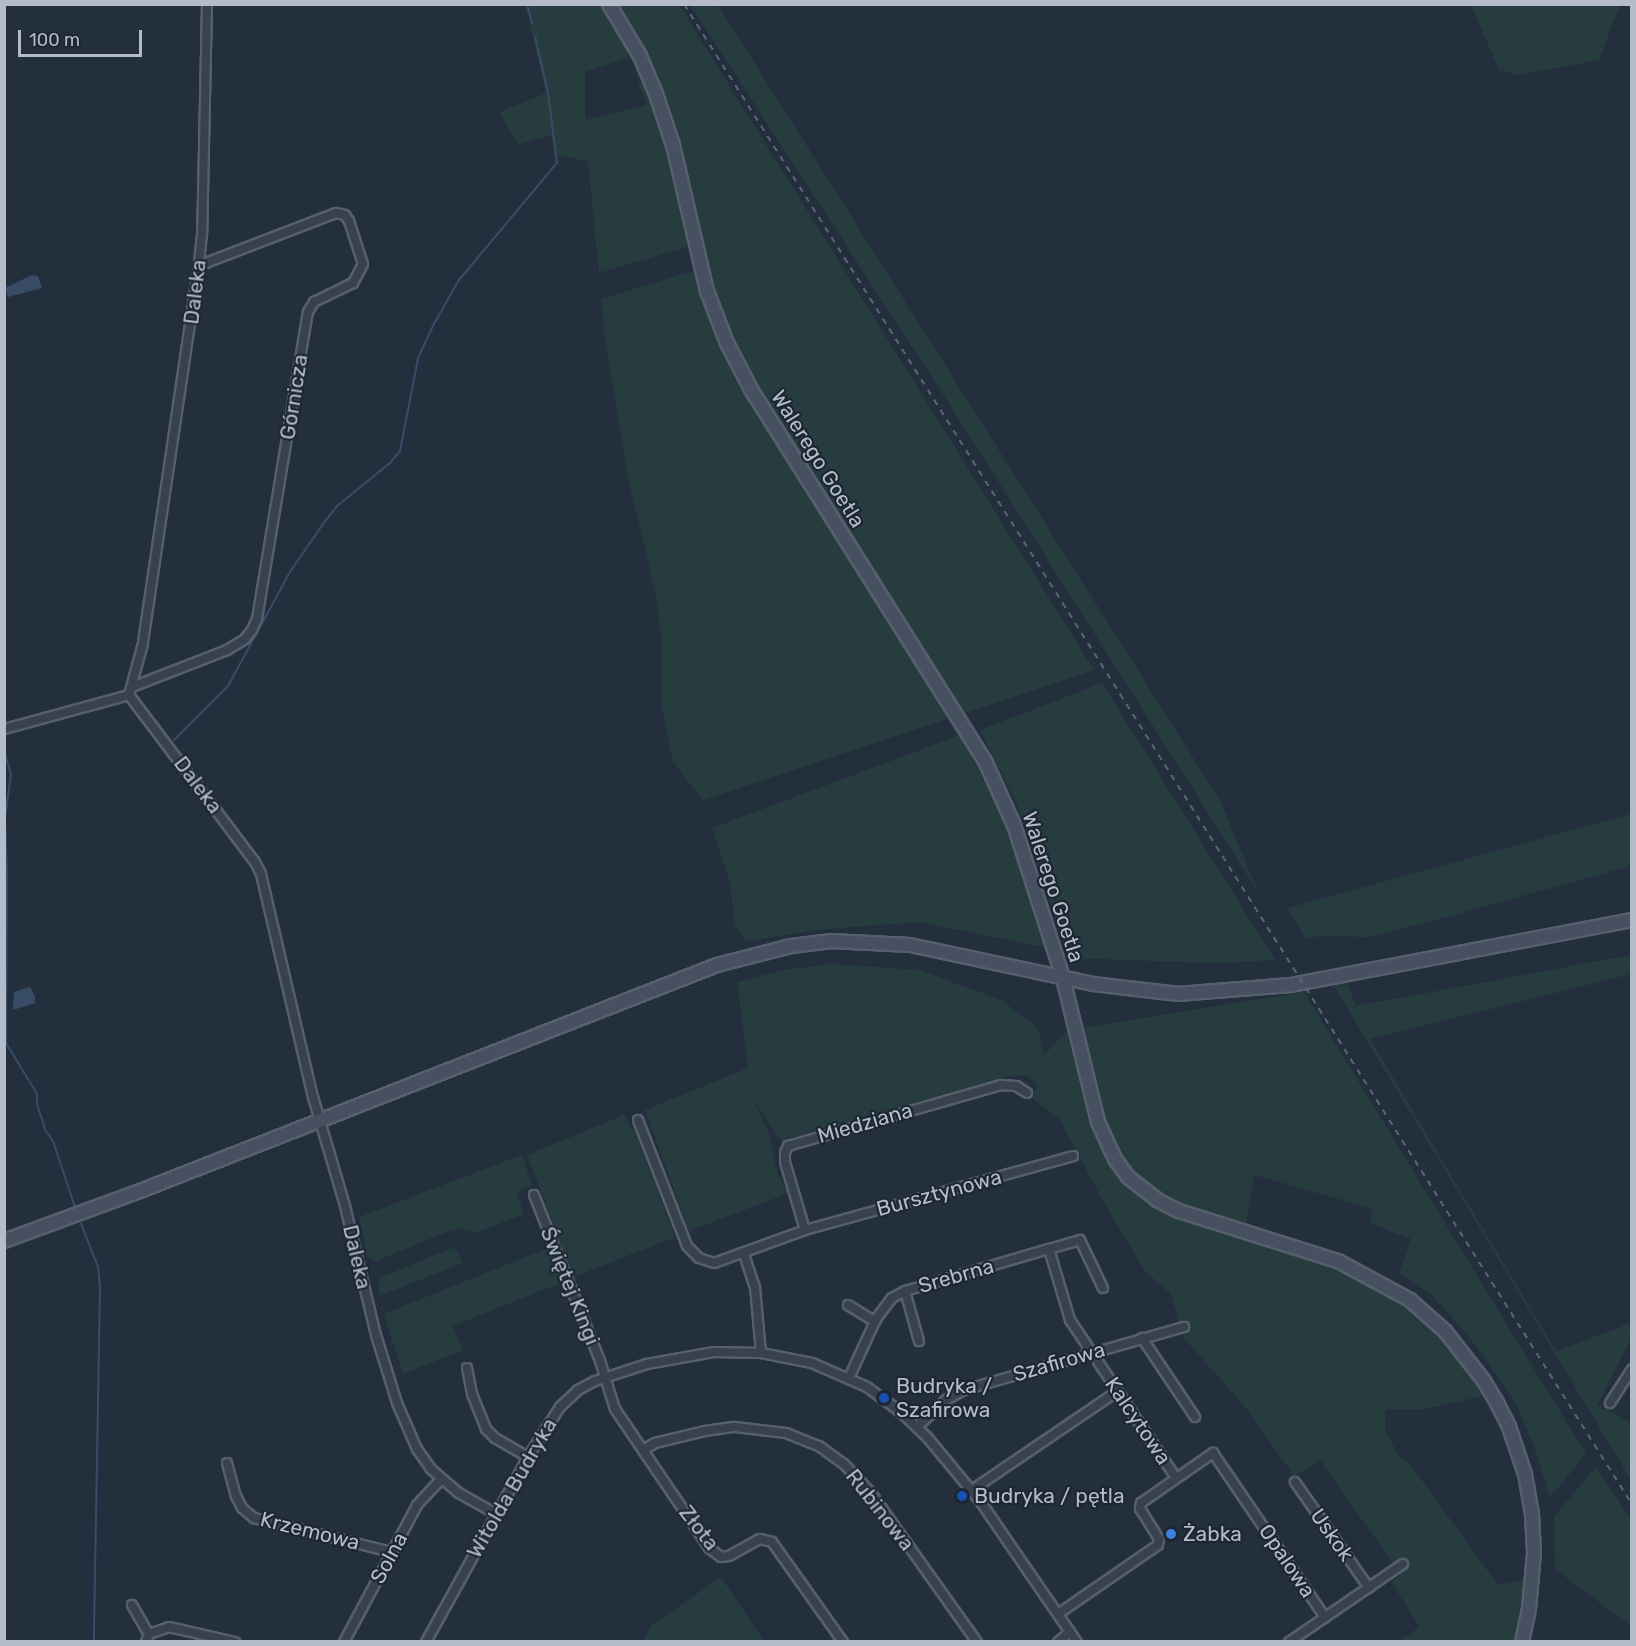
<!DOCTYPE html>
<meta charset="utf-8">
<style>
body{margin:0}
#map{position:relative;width:1636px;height:1646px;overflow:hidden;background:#242f3e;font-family:Rubik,sans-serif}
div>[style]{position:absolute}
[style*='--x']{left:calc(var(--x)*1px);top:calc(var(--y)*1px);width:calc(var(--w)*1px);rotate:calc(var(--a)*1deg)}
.green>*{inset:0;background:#263c3f}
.water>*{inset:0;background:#394c67}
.stream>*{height:2px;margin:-1px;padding:0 1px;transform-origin:1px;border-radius:1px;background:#394c67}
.roads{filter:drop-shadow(2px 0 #565f6c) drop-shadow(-2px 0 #565f6c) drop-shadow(0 2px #565f6c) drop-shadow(0 -2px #565f6c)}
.street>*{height:8px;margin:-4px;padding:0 4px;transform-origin:4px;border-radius:4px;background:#38414e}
.secondary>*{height:12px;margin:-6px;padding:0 6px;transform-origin:6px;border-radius:6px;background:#465061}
.rail>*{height:2px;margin-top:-1px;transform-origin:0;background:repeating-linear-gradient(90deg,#5a6575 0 6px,transparent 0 12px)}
.dots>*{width:16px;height:16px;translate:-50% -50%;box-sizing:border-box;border:3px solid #1d2633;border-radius:50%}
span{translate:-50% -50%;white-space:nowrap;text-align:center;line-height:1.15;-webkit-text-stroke:4.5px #1d2633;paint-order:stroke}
.street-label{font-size:21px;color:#b4bcc9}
.poi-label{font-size:21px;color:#b4bcc9}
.left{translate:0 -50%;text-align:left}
.frame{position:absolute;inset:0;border:6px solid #b4bcc9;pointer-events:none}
.scale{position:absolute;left:18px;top:30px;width:124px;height:27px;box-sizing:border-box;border:3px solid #b4bcc9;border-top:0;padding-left:8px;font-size:18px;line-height:21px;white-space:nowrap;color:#b4bcc9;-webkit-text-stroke:4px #1d2633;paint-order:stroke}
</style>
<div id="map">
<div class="green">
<div style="clip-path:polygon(525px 5px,604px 5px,626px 42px,628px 58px,585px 72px,585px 120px,647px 105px,638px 83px,657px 75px,619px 5px,679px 5px,1094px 670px,703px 800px,673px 762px,662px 708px,662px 640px,655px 591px,628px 478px,605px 339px,601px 299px,706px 267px,700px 243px,599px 273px,588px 161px,555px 155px,551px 135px,518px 145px,499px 112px,546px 93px)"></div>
<div style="clip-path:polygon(690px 5px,718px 5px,1221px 802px,1258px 892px,948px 402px)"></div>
<div style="clip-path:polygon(1471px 5px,1620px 5px,1599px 60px,1518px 75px,1499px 70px)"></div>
<div style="clip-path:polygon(1102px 683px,1275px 960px,1216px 963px,1069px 958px,1017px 805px,980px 730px)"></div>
<div style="clip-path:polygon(960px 735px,1003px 816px,1044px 947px,918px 922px,817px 930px,747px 941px,735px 927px,730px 883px,712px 828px)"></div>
<div style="clip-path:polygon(1631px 814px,1631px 866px,1439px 919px,1369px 937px,1319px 936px,1306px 939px,1287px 908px)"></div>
<div style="clip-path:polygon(1631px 955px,1631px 974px,1370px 1039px,1556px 1351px,1631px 1323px,1631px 1339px,1597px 1405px,1631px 1422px,1631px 1480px,1333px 984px,1346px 981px,1356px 1006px)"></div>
<div style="clip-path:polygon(831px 964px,919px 970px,1001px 1000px,1038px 1028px,1044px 1055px,1068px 1030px,1304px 992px,1586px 1454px,1550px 1497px,1533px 1444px,1515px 1401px,1470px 1338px,1434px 1297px,1399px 1273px,1411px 1239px,1370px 1223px,1373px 1209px,1254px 1175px,1244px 1239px,1343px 1267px,1427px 1319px,1465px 1365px,1483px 1396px,1421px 1410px,1386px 1409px,1385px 1430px,1398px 1455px,1410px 1464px,1498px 1585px,1527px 1579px,1515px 1641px,1398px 1641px,1420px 1627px,1391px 1582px,1401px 1575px,1320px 1460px,1294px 1476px,1245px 1407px,1183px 1337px,1171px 1294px,1145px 1271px,1103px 1201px,1059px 1118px,1033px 1099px,1037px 1084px,1025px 1075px,1009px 1076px,781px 1140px,754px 1101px,768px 1132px,778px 1175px,789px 1193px,689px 1231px,645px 1110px,748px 1068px,737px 982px,784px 970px)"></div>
<div style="clip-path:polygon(624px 1115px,638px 1139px,675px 1237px,574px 1277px,527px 1155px)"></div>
<div style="clip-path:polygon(522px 1155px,532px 1185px,517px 1193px,524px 1214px,476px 1233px,459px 1228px,449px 1231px,376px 1261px,367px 1257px,359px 1217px)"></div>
<div style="clip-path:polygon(455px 1247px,463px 1263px,379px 1296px,379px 1278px)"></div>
<div style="clip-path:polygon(548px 1248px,560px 1283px,453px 1326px,463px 1350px,403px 1374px,384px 1314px)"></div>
<div style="clip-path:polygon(1596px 1467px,1631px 1519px,1631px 1626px,1555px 1569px,1554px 1516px)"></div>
<div style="clip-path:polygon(721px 1577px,764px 1641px,643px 1641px,652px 1625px)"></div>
</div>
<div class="water">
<div style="clip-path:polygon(32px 275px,38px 276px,42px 288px,8px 297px,5px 288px)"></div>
<div style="clip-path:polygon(30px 987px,35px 997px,35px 1003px,13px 1010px,14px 992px)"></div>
</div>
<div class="stream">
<div style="--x:527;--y:4;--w:20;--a:75"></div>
<div style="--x:174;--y:740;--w:76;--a:-45"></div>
<div style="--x:228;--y:686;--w:130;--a:-61.5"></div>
<div style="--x:290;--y:572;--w:62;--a:-55.5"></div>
<div style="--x:325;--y:521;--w:19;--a:-51"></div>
<div style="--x:337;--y:506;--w:68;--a:-39.1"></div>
<div style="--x:390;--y:463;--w:16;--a:-50"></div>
<div style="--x:400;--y:451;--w:95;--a:-79"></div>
<div style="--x:418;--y:358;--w:40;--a:-65"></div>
<div style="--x:435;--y:322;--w:48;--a:-60.3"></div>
<div style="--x:459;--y:280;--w:153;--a:-50.1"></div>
<div style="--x:557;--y:163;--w:71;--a:-97.3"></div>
<div style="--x:548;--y:93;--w:58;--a:-102.8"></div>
<div style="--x:4;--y:751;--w:24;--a:73"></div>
<div style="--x:11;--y:774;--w:44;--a:97.8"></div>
<div style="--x:5;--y:818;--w:53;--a:87.8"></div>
<div style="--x:7;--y:871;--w:172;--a:90.3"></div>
<div style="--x:6;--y:1043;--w:60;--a:58.7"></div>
<div style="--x:37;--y:1094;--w:10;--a:90"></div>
<div style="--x:37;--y:1104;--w:28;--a:72"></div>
<div style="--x:46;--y:1131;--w:12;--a:55"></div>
<div style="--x:53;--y:1141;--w:73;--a:71.6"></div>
<div style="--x:80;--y:1221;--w:49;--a:68.6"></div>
<div style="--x:98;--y:1267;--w:20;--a:84"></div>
<div style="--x:100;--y:1287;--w:355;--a:91"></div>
</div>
<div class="roads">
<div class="street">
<div style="--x:207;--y:4;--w:230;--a:91.2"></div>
<div style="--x:202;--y:234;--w:29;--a:96"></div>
<div style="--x:199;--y:263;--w:388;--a:98.4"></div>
<div style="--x:142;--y:647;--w:50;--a:105.2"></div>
<div style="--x:129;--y:695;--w:209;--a:53"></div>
<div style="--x:255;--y:862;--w:13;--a:63"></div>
<div style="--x:261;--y:874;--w:229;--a:76.9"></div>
<div style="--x:313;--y:1097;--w:114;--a:73.6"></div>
<div style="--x:345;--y:1206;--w:133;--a:76.5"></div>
<div style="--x:376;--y:1335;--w:71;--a:72.8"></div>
<div style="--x:397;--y:1403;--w:50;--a:66.5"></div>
<div style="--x:417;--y:1449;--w:24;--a:55"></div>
<div style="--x:431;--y:1469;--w:37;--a:41"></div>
<div style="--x:459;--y:1493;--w:43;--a:29.6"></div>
<div style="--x:132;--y:687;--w:102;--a:-21.3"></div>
<div style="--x:227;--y:650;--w:21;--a:-31"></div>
<div style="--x:245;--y:639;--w:11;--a:-52"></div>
<div style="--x:252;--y:630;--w:12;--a:-66"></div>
<div style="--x:257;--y:619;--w:311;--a:-80.6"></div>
<div style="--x:308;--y:312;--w:12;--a:-59"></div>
<div style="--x:314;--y:302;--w:43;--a:-26"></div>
<div style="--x:353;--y:283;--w:21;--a:-62"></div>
<div style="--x:363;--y:264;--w:45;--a:-108"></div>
<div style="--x:349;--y:221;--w:7;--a:-124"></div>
<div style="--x:345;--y:215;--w:9;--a:-167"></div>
<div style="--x:336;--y:213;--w:139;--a:159"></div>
<div style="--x:206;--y:263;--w:7;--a:180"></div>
<div style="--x:4;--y:729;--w:130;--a:-15.2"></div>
<div style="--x:638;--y:1120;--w:135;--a:68.7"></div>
<div style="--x:687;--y:1246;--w:17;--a:45"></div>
<div style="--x:699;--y:1258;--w:16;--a:18"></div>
<div style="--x:714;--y:1263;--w:97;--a:-19.9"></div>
<div style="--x:805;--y:1230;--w:278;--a:-15.4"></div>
<div style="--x:534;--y:1195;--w:179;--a:68.3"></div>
<div style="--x:600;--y:1361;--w:50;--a:72.6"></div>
<div style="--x:615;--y:1409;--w:168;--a:55.9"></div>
<div style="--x:709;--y:1548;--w:15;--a:37"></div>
<div style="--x:721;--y:1557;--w:8;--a:-7"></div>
<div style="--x:729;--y:1556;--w:35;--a:-29"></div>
<div style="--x:760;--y:1539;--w:12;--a:14"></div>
<div style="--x:772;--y:1542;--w:123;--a:54.6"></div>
<div style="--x:805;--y:1230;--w:71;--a:-106.4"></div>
<div style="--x:785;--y:1162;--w:9;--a:-90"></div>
<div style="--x:785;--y:1153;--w:8;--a:-67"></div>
<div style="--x:788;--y:1146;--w:222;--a:-16"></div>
<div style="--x:1001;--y:1085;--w:15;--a:4"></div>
<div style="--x:1016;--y:1086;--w:13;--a:32"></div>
<div style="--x:1049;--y:1249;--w:32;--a:-16"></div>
<div style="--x:1080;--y:1240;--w:53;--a:64.4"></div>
<div style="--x:744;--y:1254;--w:35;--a:72"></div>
<div style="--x:755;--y:1287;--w:66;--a:84.8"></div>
<div style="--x:905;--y:1291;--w:52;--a:74.4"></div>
<div style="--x:848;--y:1305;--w:32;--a:32"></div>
<div style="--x:1142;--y:1338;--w:95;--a:56.1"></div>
<div style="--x:467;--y:1368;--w:26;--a:79"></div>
<div style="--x:472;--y:1394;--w:38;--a:68"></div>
<div style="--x:486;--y:1429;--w:13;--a:45"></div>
<div style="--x:495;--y:1438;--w:38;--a:30"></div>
<div style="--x:849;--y:1378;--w:65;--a:-65.4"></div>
<div style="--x:876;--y:1319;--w:26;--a:-53"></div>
<div style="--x:892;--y:1298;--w:15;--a:-28"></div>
<div style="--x:905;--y:1291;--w:150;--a:-16.3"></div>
<div style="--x:1049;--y:1249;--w:74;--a:73.5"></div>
<div style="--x:1070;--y:1320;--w:190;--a:56.1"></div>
<div style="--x:1610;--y:1403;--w:40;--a:-57.1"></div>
<div style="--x:917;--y:1427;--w:40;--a:-43"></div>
<div style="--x:946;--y:1400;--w:21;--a:-29"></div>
<div style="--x:964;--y:1390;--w:229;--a:-16"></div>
<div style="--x:643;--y:1450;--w:14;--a:-30"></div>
<div style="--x:655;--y:1443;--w:51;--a:-13.5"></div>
<div style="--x:705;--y:1431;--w:30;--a:-8"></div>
<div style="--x:735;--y:1427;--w:51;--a:6.7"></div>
<div style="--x:786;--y:1433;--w:35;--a:22"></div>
<div style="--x:819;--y:1446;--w:31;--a:36"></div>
<div style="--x:844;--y:1464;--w:40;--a:47"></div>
<div style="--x:871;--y:1493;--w:183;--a:54.6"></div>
<div style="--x:227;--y:1463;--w:34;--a:75"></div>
<div style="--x:236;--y:1496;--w:13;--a:63"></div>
<div style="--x:242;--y:1508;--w:16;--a:40"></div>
<div style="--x:254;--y:1518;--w:141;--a:13.9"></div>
<div style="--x:1295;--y:1482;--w:129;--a:55.1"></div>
<div style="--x:972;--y:1490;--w:174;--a:-34.2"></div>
<div style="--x:132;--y:1605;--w:34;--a:60"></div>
<div style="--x:149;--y:1634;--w:9;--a:111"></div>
<div style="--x:1058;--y:1614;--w:121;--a:-34.6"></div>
<div style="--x:1158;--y:1545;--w:6;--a:-81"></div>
<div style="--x:1159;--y:1539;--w:36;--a:-122"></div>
<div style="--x:1140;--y:1509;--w:6;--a:-81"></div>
<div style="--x:1141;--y:1503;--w:88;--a:-34.8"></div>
<div style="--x:1213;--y:1453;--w:199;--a:55.7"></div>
<div style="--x:149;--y:1634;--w:21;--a:-19"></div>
<div style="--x:169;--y:1627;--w:68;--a:12.8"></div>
<div style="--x:344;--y:1642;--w:155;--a:-61.9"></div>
<div style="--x:417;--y:1505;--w:35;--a:-47"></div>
<div style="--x:426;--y:1642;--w:211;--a:-61.1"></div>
<div style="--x:528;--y:1457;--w:59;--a:-57.4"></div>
<div style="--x:560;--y:1407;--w:25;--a:-43"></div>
<div style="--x:578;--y:1390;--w:19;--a:-28"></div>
<div style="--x:595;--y:1381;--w:55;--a:-18.1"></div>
<div style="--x:647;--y:1364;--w:68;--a:-10.2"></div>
<div style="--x:714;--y:1352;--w:47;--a:1.2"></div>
<div style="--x:761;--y:1353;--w:52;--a:11.1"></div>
<div style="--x:812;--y:1363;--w:60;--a:23.6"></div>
<div style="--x:867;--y:1387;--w:44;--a:36.6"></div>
<div style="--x:902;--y:1413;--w:35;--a:44"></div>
<div style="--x:927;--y:1437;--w:83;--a:50.4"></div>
<div style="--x:980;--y:1501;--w:171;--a:55.5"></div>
<div style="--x:1058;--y:1642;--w:16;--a:-40"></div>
<div style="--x:1289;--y:1642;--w:138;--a:-34.4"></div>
</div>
<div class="secondary">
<div style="--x:609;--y:4;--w:61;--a:59.2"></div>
<div style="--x:640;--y:56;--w:41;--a:67.2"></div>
<div style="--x:656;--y:94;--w:54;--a:71.6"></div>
<div style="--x:673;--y:145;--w:150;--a:76.9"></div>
<div style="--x:707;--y:291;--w:56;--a:69"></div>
<div style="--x:727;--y:343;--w:54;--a:62.5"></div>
<div style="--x:752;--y:391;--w:437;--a:57.8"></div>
<div style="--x:985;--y:761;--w:70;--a:65.6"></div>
<div style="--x:1014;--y:825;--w:161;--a:72.2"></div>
<div style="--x:1063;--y:978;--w:148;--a:76.3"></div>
<div style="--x:1098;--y:1122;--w:41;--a:65.3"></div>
<div style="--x:1115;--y:1159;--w:22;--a:54"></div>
<div style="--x:1128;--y:1177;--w:37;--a:38"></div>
<div style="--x:1157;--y:1200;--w:25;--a:27"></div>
<div style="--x:1179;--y:1211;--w:167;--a:17.5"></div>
<div style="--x:1338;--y:1261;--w:82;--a:28.4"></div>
<div style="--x:1410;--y:1300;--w:47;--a:41.5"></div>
<div style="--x:1445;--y:1331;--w:63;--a:52"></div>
<div style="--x:1484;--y:1381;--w:26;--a:59"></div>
<div style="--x:1497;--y:1403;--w:27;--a:63"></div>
<div style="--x:1509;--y:1427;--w:50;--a:71.2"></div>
<div style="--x:1525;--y:1474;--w:41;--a:80.1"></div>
<div style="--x:1532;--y:1514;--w:39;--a:87"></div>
<div style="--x:1534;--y:1553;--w:56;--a:95.1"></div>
<div style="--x:1529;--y:1609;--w:34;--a:102"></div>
<div style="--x:4;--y:1241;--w:145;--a:-20.2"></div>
<div style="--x:140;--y:1191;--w:620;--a:-21.39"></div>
<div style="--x:717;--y:965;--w:76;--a:-14.4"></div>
<div style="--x:791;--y:946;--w:39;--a:-7"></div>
<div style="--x:830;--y:941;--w:80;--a:2.9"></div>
<div style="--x:910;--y:945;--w:187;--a:12"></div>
<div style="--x:1093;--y:984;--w:86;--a:6.7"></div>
<div style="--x:1178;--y:994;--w:113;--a:-4.6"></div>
<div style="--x:1291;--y:985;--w:347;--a:-10.8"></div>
</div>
</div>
<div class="rail">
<div style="--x:684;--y:4;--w:1774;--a:57.71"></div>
</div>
<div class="dots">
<div style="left:884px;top:1398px;background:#1a4fb4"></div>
<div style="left:962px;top:1496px;background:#1a4fb4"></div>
<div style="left:1171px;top:1534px;background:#3f7fe0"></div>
</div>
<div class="street-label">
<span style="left:195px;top:292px;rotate:-83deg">Daleka</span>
<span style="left:294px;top:397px;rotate:-81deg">Górnicza</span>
<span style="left:818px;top:459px;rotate:58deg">Walerego Goetla</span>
<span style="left:198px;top:785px;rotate:53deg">Daleka</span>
<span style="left:1053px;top:887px;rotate:72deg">Walerego Goetla</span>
<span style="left:865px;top:1123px;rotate:-16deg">Miedziana</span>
<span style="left:939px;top:1193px;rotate:-15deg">Bursztynowa</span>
<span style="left:357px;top:1257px;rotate:77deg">Daleka</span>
<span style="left:956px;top:1276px;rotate:-16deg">Srebrna</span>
<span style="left:570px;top:1286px;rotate:68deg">Świętej Kingi</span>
<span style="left:1059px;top:1362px;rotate:-16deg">Szafirowa</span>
<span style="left:1138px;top:1421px;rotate:56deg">Kalcytowa</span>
<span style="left:512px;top:1488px;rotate:-60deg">Witolda Budryka</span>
<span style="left:880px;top:1510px;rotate:52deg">Rubinowa</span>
<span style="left:699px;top:1528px;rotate:52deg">Złota</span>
<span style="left:310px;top:1531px;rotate:14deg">Krzemowa</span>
<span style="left:1332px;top:1535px;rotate:55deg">Uskok</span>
<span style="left:389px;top:1558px;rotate:-62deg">Solna</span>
<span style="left:1287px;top:1561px;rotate:56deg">Opalowa</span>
</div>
<div class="poi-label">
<span class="left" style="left:896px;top:1398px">Budryka /<br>Szafirowa</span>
<span class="left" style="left:974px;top:1496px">Budryka / pętla</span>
<span class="left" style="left:1183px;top:1534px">Żabka</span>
</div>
<div class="frame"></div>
<div class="scale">100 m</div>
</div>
